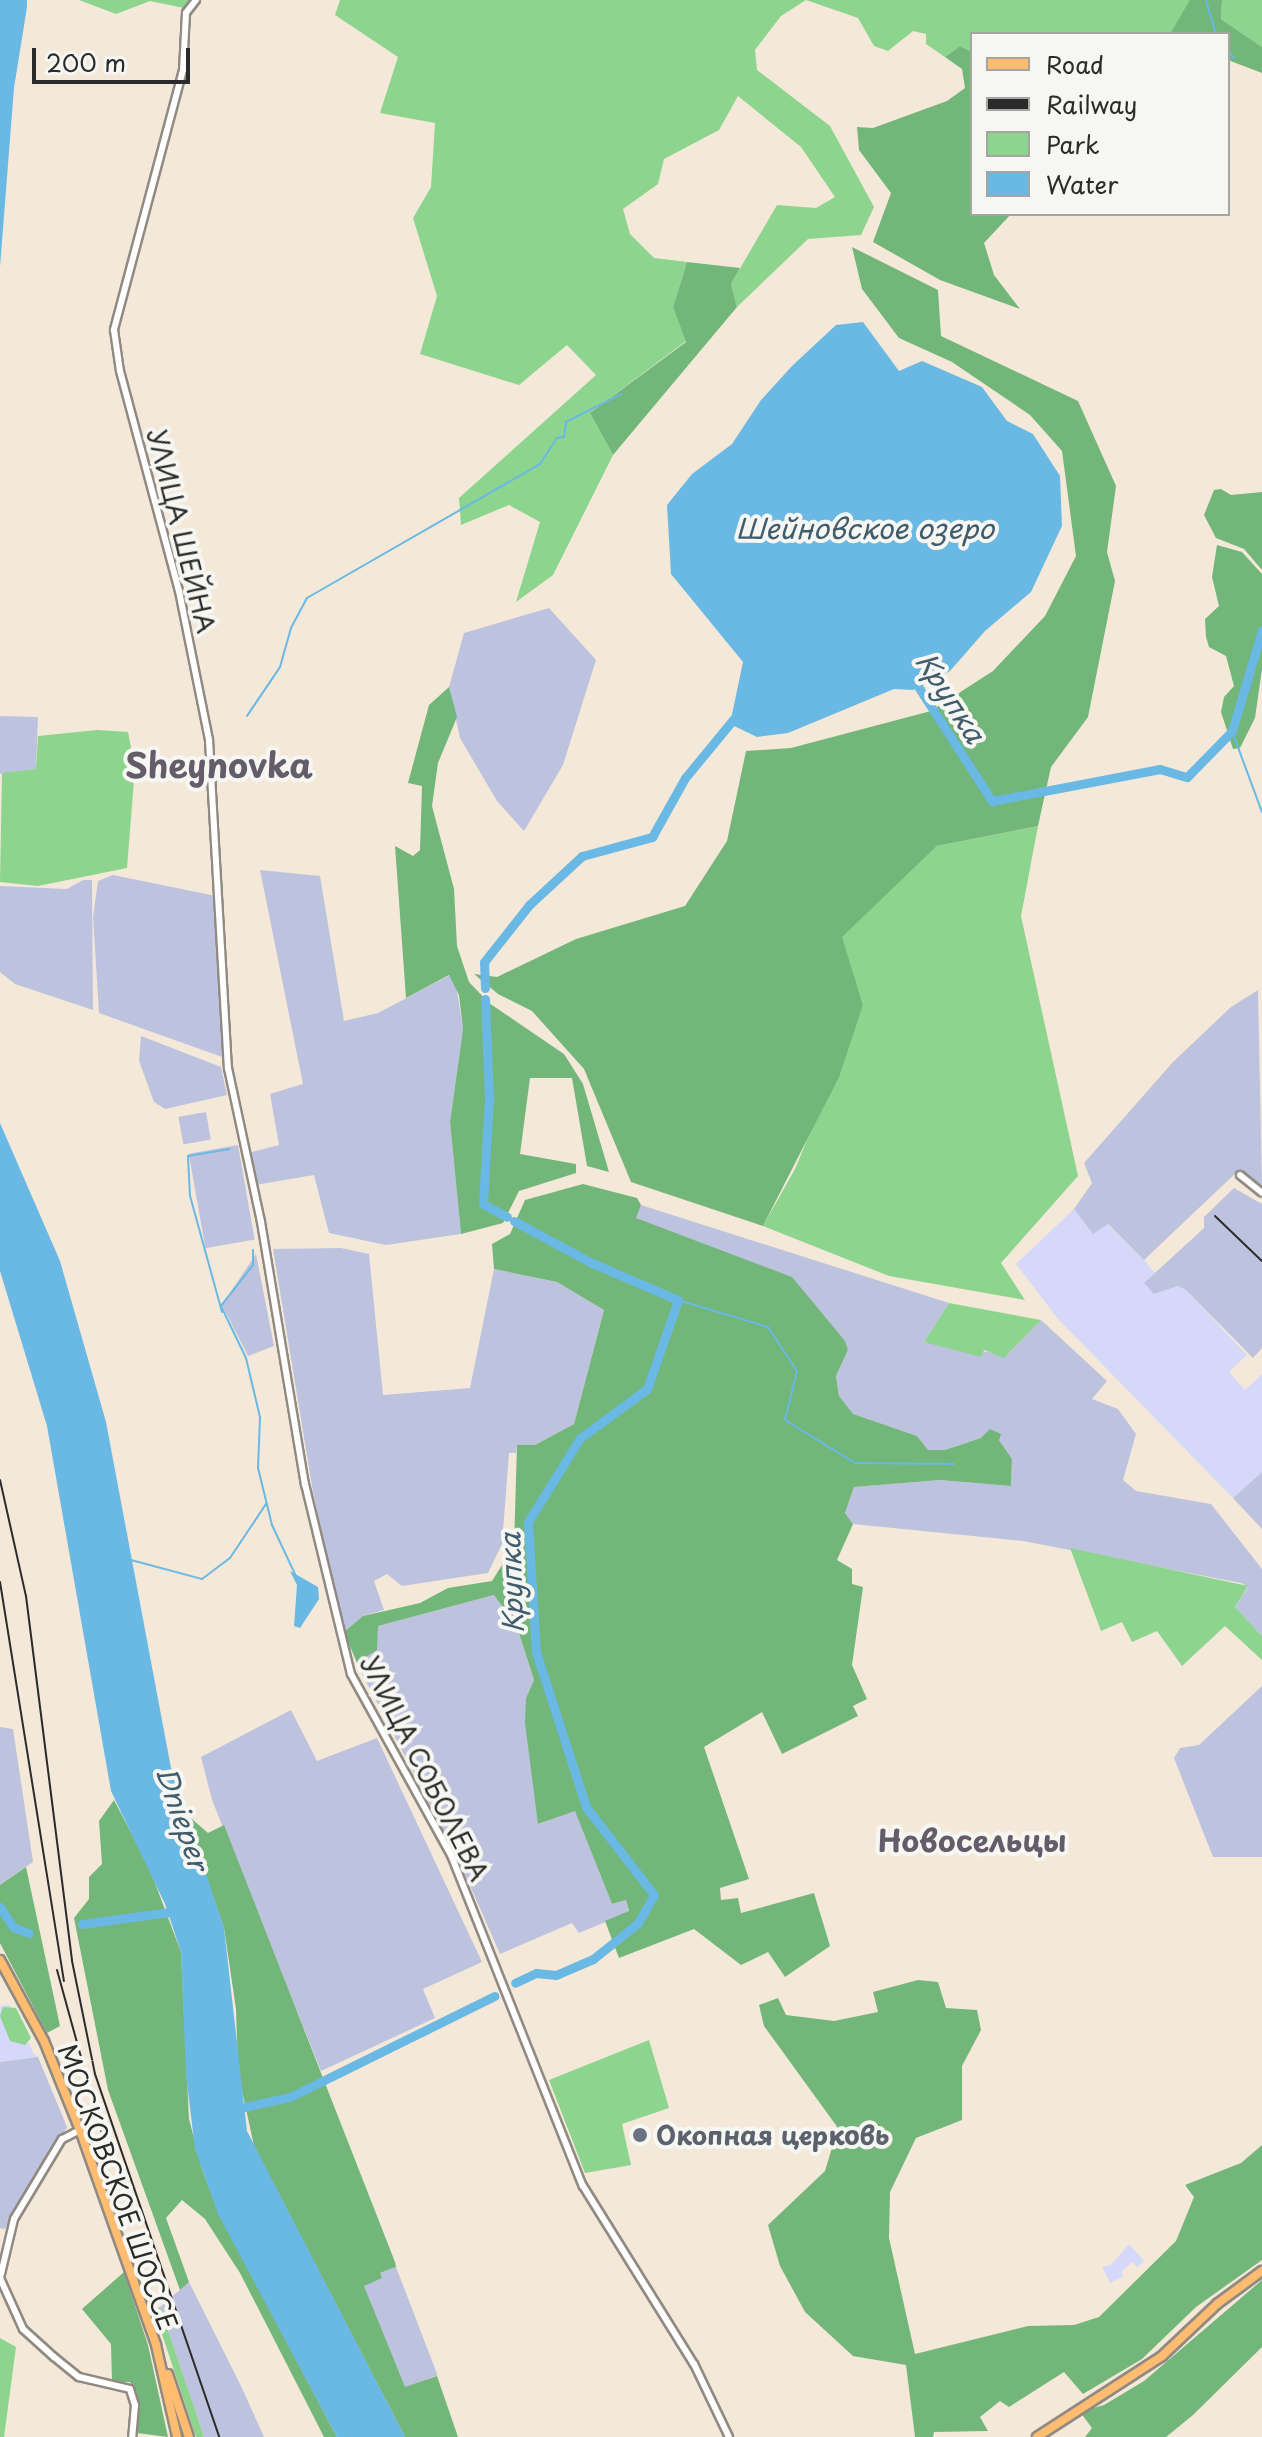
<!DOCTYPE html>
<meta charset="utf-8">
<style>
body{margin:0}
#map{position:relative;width:1262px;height:2437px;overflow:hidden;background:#f4e9d9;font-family:"Playpen Sans",sans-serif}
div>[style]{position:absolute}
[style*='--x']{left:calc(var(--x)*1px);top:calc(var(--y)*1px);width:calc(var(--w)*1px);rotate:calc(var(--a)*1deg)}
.built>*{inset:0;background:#d5d8f9}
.industrial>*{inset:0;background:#bdc3de;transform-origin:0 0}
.green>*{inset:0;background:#8dd48e}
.forest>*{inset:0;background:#72b679}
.water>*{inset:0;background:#6ab8e4}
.stream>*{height:2px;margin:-1px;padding:0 1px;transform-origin:1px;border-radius:1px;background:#6ab8e4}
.river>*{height:9px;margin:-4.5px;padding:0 4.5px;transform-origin:4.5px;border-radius:4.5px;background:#6ab8e4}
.roads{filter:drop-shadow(2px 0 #908a82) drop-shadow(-2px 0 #908a82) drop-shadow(0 2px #908a82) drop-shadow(0 -2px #908a82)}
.minor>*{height:6px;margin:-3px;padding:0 3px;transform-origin:3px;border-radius:3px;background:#fff}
.major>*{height:8px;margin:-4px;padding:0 4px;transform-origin:4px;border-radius:4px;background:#febc70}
.rail>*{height:2px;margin:-1px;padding:0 1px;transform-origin:1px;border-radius:1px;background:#2b2b2b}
.dots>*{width:22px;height:22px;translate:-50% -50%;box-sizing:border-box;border:4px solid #f6f6f2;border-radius:50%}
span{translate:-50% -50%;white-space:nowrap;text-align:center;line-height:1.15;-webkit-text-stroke:8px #f6f6f2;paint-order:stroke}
.street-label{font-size:26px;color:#2b2b2b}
.worship-label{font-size:26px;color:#5b616d;font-weight:700}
.left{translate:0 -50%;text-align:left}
.water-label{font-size:28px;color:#415c6c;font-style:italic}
.quarter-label{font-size:30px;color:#655c6a;font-weight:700}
.district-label{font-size:34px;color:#655c6a;font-weight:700}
.legend{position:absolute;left:970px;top:32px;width:260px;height:184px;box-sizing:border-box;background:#f6f6f2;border:2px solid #a5a5a2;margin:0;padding:10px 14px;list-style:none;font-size:24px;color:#2b2b2b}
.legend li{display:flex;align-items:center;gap:16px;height:40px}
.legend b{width:40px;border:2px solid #a5a5a2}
.scale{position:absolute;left:32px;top:48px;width:158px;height:36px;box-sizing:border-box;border:4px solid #2b2b2b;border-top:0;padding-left:10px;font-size:24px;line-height:28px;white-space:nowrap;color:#2b2b2b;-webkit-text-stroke:6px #f6f6f2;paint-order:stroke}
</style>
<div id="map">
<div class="built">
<div style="clip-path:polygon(1074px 1209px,1093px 1234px,1107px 1224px,1144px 1260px,1155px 1273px,1145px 1283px,1154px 1294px,1178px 1286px,1186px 1290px,1247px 1355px,1229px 1372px,1245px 1390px,1262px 1374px,1262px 1472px,1233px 1498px,1058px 1319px,1016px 1264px)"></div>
<div style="clip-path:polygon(10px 2005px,34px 2054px,38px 2057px,0 2062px,0 2006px)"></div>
<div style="clip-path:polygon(1129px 2244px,1144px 2261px,1137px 2267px,1132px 2262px,1121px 2272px,1124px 2276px,1110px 2283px,1102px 2267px,1111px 2265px)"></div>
</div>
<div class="industrial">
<div style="clip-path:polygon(549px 608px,596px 660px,563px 765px,524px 831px,497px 801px,460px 738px,449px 687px,464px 633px)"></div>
<div style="clip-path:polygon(0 716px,38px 717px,36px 769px,0 774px)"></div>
<div style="clip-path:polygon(260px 870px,320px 876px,344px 1021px,378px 1013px,450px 975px,456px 984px,463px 1029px,450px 1122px,461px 1234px,386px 1245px,329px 1233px,314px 1175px,255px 1185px,248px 1153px,279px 1145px,270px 1094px,303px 1084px)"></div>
<div style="clip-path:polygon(113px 875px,216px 896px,225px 1058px,99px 1013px,93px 917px,98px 881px)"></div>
<div style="clip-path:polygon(83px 880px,92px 880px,93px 1010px,15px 984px,0 972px,0 886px,67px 889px)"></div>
<div style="clip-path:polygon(1258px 990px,1262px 1185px,1238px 1171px,1144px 1260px,1108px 1224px,1093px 1234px,1074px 1209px,1092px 1183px,1084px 1163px,1173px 1062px,1231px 1007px)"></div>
<div style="clip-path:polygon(141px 1036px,221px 1067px,227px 1095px,165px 1109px,154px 1102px,139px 1061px)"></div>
<div style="left:206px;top:1112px;width:28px;height:28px;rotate:80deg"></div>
<div style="left:238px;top:1145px;width:96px;height:50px;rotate:80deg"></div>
<div style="clip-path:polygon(1234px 1188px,1262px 1204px,1262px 1348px,1253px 1358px,1186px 1290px,1178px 1286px,1154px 1294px,1144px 1283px,1204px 1228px,1204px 1217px)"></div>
<div style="clip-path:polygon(641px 1205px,949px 1303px,924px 1342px,1007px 1355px,1041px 1320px,1107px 1381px,1092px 1399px,1118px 1409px,1136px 1434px,1123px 1480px,1136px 1491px,1211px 1504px,1262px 1569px,1262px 1636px,1235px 1607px,1248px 1587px,1241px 1583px,1023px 1541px,853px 1524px,845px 1513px,854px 1487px,940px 1480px,1011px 1486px,1012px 1459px,999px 1440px,981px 1438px,945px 1450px,928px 1450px,917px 1436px,852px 1414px,839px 1396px,836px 1376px,848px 1350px,635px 1217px)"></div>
<div style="clip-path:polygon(341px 1248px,369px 1254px,383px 1395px,470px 1388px,494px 1269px,557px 1282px,604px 1310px,574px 1424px,535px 1445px,517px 1445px,516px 1453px,509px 1453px,502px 1544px,488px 1573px,402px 1586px,387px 1574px,374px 1581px,384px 1610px,363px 1616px,344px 1632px,313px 1492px,273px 1249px)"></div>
<div style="clip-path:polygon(256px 1254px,274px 1346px,248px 1356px,222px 1305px)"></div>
<div style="clip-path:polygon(1262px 1472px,1262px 1529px,1233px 1498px)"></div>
<div style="clip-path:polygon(494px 1595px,517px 1627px,534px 1680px,526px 1698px,539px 1824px,575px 1810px,612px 1904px,626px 1900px,629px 1912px,579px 1933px,572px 1923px,500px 1954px,457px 1856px,360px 1670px,378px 1626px)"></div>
<div style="clip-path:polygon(1262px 1686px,1262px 1857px,1213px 1857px,1174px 1758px,1180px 1748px,1199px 1745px)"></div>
<div style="clip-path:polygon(291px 1710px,317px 1761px,377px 1738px,482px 1962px,423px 1989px,435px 2018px,321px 2071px,212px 1800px,201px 1757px)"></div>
<div style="clip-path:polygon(0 1727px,13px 1729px,33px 1862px,0 1885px)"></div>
<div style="clip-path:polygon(38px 2057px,67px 2127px,5px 2229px,0 2228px,0 2062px)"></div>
<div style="left:396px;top:2267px;width:116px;height:37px;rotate:69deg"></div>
<div style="clip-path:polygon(189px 2282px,242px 2388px,264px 2437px,204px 2437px,160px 2307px)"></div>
</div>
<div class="green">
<div style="clip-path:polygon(79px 0,190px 0,184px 8px,150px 1px,116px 14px)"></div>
<div style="clip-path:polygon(340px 0,806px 0,781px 16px,755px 50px,757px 70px,830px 126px,874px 207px,861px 235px,808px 239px,737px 307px,731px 284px,777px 205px,816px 208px,835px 197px,801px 147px,738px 96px,719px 130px,664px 159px,658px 184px,623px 209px,630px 234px,654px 258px,687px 262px,673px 307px,686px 341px,590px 413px,613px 455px,553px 575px,516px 602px,540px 522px,509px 505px,461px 525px,459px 498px,596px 375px,567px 345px,519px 385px,420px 354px,437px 296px,413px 218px,431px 187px,435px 123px,380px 113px,398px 57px,335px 15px)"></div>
<div style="clip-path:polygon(806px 0,1190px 0,1190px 4px,1170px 34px,972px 34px,972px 52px,960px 46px,945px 57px,926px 44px,926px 34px,913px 31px,888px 51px,874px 46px,858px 18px)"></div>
<div style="clip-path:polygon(1222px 0,1262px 0,1262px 47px,1221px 19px)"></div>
<div style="clip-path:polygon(97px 730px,128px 732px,135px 768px,127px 868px,38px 886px,0 882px,2px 773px,36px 769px,38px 736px)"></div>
<div style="clip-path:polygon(1038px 826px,1021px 916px,1078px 1176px,1001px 1263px,1025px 1300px,889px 1276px,763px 1226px,795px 1169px,863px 1005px,841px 937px,937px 846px)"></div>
<div style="clip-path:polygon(949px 1303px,1041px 1320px,1004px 1358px,984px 1350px,981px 1357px,924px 1342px)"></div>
<div style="clip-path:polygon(1070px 1548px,1248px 1586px,1235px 1607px,1262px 1636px,1262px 1660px,1225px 1626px,1182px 1666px,1157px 1631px,1132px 1642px,1122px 1622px,1101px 1631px)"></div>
<div style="clip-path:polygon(3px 2007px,16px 2008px,31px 2038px,25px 2045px,10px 2041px,0 2016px)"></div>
<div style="clip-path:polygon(649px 2040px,669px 2108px,622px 2124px,631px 2165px,585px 2173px,549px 2080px)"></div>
<div style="clip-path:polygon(160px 2307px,193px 2404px,204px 2437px,196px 2437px,156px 2316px,154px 2309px)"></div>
<div style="clip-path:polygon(0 2338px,16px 2347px,4px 2437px,0 2437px)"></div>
</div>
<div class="forest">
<div style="clip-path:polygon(1190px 0,1222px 0,1221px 19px,1262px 47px,1262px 73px,1228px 60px,1228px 34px,1170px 34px)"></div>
<div style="clip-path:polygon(960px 46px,972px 52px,972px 214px,1011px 214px,984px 243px,994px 275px,1020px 309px,940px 280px,873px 242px,891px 193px,859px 150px,857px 127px,873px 128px,947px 101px,965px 88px,962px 69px,945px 57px)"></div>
<div style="clip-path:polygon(852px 247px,938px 290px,941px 336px,1078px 401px,1116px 486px,1107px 552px,1115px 581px,1088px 717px,1051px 767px,1038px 826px,937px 846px,842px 937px,863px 1005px,839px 1077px,763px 1226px,631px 1182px,584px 1069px,532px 1011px,498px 994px,474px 974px,497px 977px,576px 939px,685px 906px,727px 841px,746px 751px,791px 748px,931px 711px,993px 671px,1045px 616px,1076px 556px,1062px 451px,1030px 415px,952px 362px,899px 338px,862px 289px)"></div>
<div style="clip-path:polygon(687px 262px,740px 268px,731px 284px,737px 307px,613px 455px,590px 413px,686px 342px,673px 307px)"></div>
<div style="clip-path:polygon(1221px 489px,1231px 495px,1262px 492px,1262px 570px,1244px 549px,1216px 538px,1204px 515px,1214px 490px)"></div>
<div style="clip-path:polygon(1217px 545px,1242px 552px,1262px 574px,1262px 669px,1255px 718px,1240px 748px,1233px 749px,1221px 712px,1224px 697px,1234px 686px,1226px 656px,1209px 647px,1206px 637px,1205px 619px,1219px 606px,1212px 577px)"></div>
<div style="clip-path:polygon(449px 687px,457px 717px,438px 763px,432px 806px,454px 889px,457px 946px,469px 982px,489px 1003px,564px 1054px,583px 1084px,609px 1172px,587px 1166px,572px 1078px,530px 1078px,520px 1154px,576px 1164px,576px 1173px,519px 1191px,503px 1223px,461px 1234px,450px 1122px,463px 1029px,459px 995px,449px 975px,406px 998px,395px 846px,413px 856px,420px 850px,422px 786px,408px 783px,429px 705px)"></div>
<div style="clip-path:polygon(583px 1184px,637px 1198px,641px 1205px,636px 1218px,792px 1277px,845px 1341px,848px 1350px,836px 1376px,839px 1396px,853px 1414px,917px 1436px,928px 1450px,945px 1450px,981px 1438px,990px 1429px,1001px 1434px,999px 1440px,1012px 1459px,1011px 1486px,940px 1480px,854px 1487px,845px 1513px,853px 1524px,837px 1560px,852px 1569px,852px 1584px,863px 1587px,852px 1665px,867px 1699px,853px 1706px,858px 1716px,782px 1754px,762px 1712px,704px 1747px,749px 1879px,720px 1888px,721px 1900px,738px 1898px,741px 1913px,814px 1893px,830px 1946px,785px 1977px,768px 1952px,741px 1965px,694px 1929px,619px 1958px,605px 1921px,629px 1911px,626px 1900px,612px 1904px,575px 1811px,538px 1824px,525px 1723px,526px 1698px,534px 1680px,517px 1627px,494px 1595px,378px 1626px,377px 1650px,364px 1658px,360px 1670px,344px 1632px,363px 1616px,420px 1603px,448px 1588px,492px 1581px,514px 1546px,517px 1445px,535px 1445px,574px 1424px,604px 1310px,557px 1282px,494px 1269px,492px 1244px,510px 1234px,525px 1200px)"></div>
<div style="clip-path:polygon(114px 1800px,149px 1867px,181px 1952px,189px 2119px,202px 2169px,219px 2214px,337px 2437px,324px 2437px,240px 2273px,205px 2219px,182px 2200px,166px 2218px,189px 2282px,180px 2290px,108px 2090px,74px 1918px,89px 1899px,89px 1877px,102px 1864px,99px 1821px)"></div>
<div style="clip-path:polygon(184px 1812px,208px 1833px,224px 1825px,395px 2262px,396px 2267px,380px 2273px,382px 2278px,364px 2286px,405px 2387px,437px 2376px,458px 2437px,405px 2437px,254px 2146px,238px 2072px,236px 2009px,224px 1928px)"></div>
<div style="clip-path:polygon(26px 1867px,60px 2026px,47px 2033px,0 1943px,0 1885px)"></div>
<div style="clip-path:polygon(918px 1980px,938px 1982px,946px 2008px,977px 2010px,981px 2030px,962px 2066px,962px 2120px,916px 2138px,890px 2192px,889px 2238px,915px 2354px,1028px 2326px,1074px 2325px,1099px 2317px,1176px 2241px,1194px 2197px,1185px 2185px,1241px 2163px,1262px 2145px,1262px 2260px,1196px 2307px,1142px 2359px,1083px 2394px,1064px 2372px,1009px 2407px,1000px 2401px,980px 2417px,988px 2431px,934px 2432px,933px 2437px,915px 2437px,906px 2365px,853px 2356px,805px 2312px,780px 2266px,768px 2225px,825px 2171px,838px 2128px,764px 2026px,759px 2005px,778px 1998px,786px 2015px,834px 2021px,878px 2012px,873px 1992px)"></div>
<div style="clip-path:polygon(124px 2272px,148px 2345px,168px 2437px,137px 2433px,137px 2393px,130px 2382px,112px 2382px,111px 2344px,82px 2309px)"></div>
<div style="clip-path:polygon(1262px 2280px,1262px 2347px,1193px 2415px,1166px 2437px,1085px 2437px,1092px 2428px,1080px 2412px,1104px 2405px,1144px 2381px)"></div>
</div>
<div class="water">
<div style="clip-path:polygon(0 0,27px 0,27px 7px,14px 88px,0 267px)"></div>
<div style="clip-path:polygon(863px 322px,899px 371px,922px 361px,982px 387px,1007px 421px,1033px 434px,1060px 476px,1062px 526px,1031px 592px,985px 631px,950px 671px,913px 690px,894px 689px,788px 733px,757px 737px,730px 724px,743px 662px,671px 574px,667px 505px,692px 474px,732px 444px,761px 400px,792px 366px,836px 325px)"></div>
<div style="clip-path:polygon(0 1123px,60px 1261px,106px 1422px,171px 1768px,224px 1928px,247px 2131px,405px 2437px,337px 2437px,218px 2214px,195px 2149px,186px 2075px,181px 1952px,165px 1904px,111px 1791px,47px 1426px,0 1271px)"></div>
<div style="clip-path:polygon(290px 1571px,318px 1587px,319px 1599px,300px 1628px,294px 1626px,297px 1585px)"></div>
</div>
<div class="stream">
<div style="--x:1206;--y:0;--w:35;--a:74"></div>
<div style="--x:1228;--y:50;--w:10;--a:53"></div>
<div style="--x:247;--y:716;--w:59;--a:-56"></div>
<div style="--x:280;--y:667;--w:41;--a:-74.2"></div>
<div style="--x:291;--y:628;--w:34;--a:-62"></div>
<div style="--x:307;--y:598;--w:269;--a:-29.9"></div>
<div style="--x:540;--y:464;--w:31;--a:-57"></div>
<div style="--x:557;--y:438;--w:7;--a:-8"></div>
<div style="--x:564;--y:437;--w:15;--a:-82"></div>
<div style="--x:566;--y:422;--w:62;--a:-27"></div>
<div style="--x:1232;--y:731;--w:86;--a:69.7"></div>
<div style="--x:253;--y:1250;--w:15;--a:90"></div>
<div style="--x:253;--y:1265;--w:52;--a:128"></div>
<div style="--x:221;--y:1306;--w:58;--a:64.3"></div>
<div style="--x:246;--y:1358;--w:61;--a:76.7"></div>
<div style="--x:260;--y:1417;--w:51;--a:92.2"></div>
<div style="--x:258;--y:1468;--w:59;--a:76.2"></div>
<div style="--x:272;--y:1525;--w:54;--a:64.9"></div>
<div style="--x:678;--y:1300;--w:94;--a:16.7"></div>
<div style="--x:768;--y:1327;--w:53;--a:56.6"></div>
<div style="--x:797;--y:1371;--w:50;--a:103.8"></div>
<div style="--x:785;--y:1420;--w:82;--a:31.6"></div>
<div style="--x:855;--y:1463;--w:99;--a:0.6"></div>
<div style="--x:222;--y:1312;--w:120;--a:-105.4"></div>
<div style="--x:190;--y:1196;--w:40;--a:-92.9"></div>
<div style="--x:188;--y:1156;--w:42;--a:-9.7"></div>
<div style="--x:131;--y:1560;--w:73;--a:15"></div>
<div style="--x:202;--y:1579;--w:35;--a:-37"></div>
<div style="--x:230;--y:1558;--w:65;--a:-56.3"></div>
</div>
<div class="river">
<div style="--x:912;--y:677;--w:148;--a:57.2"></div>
<div style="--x:992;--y:801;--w:171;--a:-10.8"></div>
<div style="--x:1160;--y:769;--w:28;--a:17"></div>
<div style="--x:1187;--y:777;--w:64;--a:-45.6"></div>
<div style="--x:1232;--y:731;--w:105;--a:-73.5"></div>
<div style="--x:485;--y:988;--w:26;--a:-92"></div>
<div style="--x:484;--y:962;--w:73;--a:-51.7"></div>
<div style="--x:529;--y:905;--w:72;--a:-42.8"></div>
<div style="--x:582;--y:856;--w:73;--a:-15.2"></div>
<div style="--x:652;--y:837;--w:68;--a:-60.8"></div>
<div style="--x:685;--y:778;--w:82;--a:-50.5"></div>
<div style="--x:485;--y:999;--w:98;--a:87.7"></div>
<div style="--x:489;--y:1097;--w:107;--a:93.2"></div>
<div style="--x:483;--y:1204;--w:27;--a:28"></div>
<div style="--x:514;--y:1221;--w:89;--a:28.3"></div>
<div style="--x:592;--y:1263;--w:94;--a:23.3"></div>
<div style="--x:678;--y:1300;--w:94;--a:109.2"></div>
<div style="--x:647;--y:1389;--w:83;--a:143.8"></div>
<div style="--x:580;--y:1438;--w:99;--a:121.8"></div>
<div style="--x:528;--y:1522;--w:130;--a:86.5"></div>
<div style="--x:536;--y:1652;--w:163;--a:72.1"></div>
<div style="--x:586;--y:1807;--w:111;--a:52.3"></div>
<div style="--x:654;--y:1895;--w:32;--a:120"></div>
<div style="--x:638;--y:1923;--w:58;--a:141.3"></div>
<div style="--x:593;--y:1959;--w:40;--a:156.6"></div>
<div style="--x:556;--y:1975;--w:20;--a:-174"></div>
<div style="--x:536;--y:1973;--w:23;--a:155"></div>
<div style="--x:0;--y:1907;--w:24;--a:57"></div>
<div style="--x:13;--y:1927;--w:17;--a:21"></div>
<div style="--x:82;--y:1924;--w:96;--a:-7.8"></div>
<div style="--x:235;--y:2109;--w:56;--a:-12.3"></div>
<div style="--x:290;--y:2097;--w:228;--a:-26.3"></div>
</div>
<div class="roads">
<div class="minor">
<div style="--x:196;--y:0;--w:16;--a:128"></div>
<div style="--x:186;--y:13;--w:57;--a:93"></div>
<div style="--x:183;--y:70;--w:269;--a:104.9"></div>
<div style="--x:114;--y:330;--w:41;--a:81.7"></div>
<div style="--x:120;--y:371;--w:228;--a:75"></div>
<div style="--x:179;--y:591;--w:152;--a:78.6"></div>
<div style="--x:209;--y:740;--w:329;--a:86.7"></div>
<div style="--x:228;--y:1068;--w:157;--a:77.9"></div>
<div style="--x:261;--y:1222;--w:266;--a:80.5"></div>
<div style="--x:305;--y:1484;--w:195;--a:76.4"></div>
<div style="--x:351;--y:1674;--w:207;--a:61.1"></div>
<div style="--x:451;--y:1855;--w:356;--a:68.3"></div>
<div style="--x:583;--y:2186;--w:210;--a:58.1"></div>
<div style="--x:694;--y:2364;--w:81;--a:64.4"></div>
<div style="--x:1240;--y:1175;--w:28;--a:39"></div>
<div style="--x:80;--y:2130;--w:20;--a:153"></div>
<div style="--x:62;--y:2139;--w:93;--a:121"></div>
<div style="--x:14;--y:2219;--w:61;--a:103.3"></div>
<div style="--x:0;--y:2278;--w:56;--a:65.7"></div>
<div style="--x:23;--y:2329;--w:42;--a:42.1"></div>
<div style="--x:54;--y:2357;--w:32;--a:39"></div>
<div style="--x:79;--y:2377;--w:52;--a:13.2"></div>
<div style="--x:130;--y:2389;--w:17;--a:73"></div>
<div style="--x:135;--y:2405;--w:32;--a:95"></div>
</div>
<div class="major">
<div style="--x:0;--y:1960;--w:92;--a:61.5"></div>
<div style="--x:44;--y:2041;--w:96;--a:68"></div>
<div style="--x:80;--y:2130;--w:228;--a:70.5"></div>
<div style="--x:156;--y:2345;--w:94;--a:77.1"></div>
<div style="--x:168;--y:2374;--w:66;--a:71.6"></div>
<div style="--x:1037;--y:2437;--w:149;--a:-32.9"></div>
<div style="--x:1162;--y:2356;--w:76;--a:-43.4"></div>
<div style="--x:1217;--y:2304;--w:56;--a:-36.3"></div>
</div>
</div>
<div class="rail">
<div style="--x:1215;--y:1216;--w:65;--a:43.8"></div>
<div style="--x:0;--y:1480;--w:119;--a:77.4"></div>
<div style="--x:26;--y:1596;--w:368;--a:82.8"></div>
<div style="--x:72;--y:1961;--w:115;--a:78.5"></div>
<div style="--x:95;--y:2074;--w:384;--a:71.1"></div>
<div style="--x:0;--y:1582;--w:404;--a:80.9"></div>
<div style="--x:57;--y:1970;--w:180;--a:74.6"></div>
</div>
<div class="dots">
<div style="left:640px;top:2135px;background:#6b7280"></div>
</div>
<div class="street-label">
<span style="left:182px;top:531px;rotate:76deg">УЛИЦА ШЕЙНА</span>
<span style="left:425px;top:1768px;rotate:63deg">УЛИЦА СОБОЛЕВА</span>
<span style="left:118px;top:2187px;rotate:70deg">МОСКОВСКОЕ ШОССЕ</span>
</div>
<div class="worship-label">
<span class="left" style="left:656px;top:2135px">Окопная церковь</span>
</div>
<div class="water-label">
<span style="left:865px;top:528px">Шейновское озеро</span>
<span style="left:951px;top:697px;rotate:57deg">Крупка</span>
<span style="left:511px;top:1583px;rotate:-92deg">Крупка</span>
<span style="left:183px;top:1818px;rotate:71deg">Dnieper</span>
</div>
<div class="quarter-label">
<span style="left:972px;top:1840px">Новосельцы</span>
</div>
<div class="district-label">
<span style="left:219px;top:765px">Sheynovka</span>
</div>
<ul class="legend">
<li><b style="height:10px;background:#febc70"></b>Road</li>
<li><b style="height:10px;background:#2b2b2b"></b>Railway</li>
<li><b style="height:22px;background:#8dd48e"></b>Park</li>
<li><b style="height:22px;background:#6ab8e4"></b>Water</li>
</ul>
<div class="scale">200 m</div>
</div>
